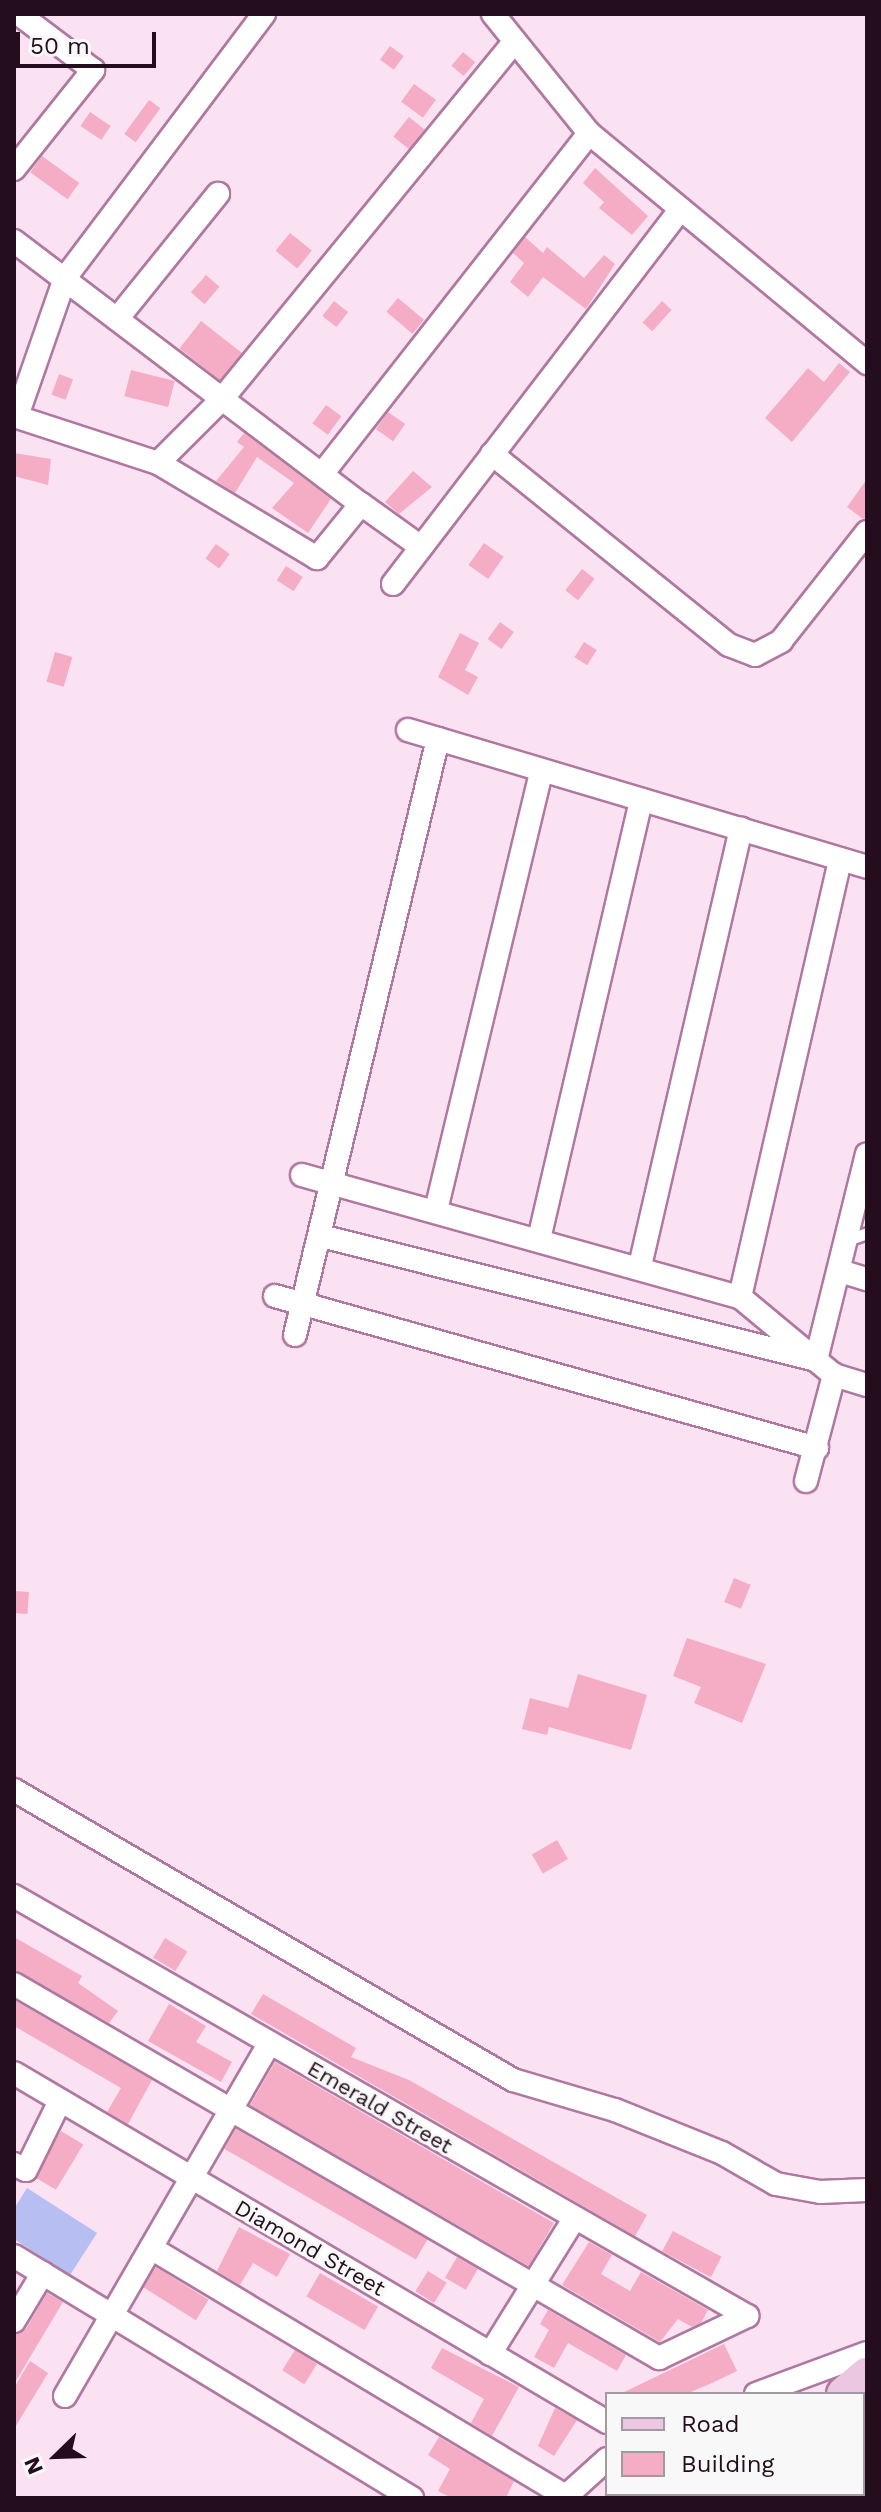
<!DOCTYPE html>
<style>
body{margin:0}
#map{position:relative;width:881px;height:2512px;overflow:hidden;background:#fbe2f3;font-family:"Work Sans",sans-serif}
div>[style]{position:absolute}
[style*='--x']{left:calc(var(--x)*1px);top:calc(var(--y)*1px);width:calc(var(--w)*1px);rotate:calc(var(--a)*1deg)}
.green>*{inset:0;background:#b6bef2}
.building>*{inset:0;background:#f4adc4;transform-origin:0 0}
.roads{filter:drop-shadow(2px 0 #b078a0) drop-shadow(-2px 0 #b078a0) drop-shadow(0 2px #b078a0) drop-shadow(0 -2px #b078a0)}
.service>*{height:11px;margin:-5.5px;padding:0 5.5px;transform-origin:5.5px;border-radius:5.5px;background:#fff}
.minor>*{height:22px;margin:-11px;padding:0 11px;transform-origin:11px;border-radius:11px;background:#fff}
.primary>*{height:34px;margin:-17px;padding:0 17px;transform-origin:17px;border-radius:17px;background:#ecc7e1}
span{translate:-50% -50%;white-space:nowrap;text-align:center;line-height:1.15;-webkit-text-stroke:6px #f8f8f8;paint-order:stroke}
.street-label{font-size:22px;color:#240e1e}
.frame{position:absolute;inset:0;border:16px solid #240e1e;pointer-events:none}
.legend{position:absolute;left:605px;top:2392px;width:260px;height:104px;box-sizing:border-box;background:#f8f8f8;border:2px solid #a39aa1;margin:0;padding:10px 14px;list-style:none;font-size:24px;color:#240e1e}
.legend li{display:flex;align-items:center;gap:16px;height:40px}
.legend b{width:40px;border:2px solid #a39aa1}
.north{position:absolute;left:16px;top:2416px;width:80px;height:80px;-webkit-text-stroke:6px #f8f8f8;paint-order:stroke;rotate:247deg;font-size:22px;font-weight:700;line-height:32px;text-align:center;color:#240e1e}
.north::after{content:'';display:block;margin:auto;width:28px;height:36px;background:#240e1e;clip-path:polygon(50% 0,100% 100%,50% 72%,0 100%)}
.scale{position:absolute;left:16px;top:32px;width:140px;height:36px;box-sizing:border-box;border:4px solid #240e1e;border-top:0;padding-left:10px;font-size:24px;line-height:28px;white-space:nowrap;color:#240e1e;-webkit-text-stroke:6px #f8f8f8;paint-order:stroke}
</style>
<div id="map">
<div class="green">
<div style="clip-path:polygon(27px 2188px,97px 2233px,70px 2275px,14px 2239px,14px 2209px)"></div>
</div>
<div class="building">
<div style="left:390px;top:46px;width:17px;height:17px;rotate:36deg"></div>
<div style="left:463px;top:52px;width:16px;height:18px;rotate:40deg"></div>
<div style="left:414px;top:84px;width:27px;height:22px;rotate:36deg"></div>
<div style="left:149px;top:100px;width:14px;height:42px;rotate:36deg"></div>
<div style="left:90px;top:112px;width:25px;height:17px;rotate:34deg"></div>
<div style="left:409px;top:117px;width:21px;height:25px;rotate:39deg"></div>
<div style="left:42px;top:156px;width:46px;height:20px;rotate:36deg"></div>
<div style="clip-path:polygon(595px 168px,648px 216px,632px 235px,599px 208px,604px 202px,583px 183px)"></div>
<div style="left:290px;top:233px;width:28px;height:23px;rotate:39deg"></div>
<div style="clip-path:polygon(525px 237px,543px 253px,547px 247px,584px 278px,604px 255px,615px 264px,586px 309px,543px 277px,528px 297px,510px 282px,524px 263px,513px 253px)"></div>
<div style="left:206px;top:275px;width:18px;height:23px;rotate:41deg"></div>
<div style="left:398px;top:298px;width:34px;height:18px;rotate:40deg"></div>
<div style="left:334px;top:301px;width:18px;height:19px;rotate:38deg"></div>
<div style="left:662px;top:301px;width:13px;height:29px;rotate:42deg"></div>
<div style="left:201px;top:321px;width:52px;height:35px;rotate:38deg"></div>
<div style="clip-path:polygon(839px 363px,850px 372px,792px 442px,765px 418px,808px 368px,824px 382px)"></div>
<div style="left:131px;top:370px;width:45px;height:27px;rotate:14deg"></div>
<div style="left:59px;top:374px;width:15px;height:22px;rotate:20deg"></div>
<div style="left:326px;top:405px;width:19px;height:23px;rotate:36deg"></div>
<div style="left:388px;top:412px;width:21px;height:21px;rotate:35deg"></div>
<div style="clip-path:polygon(244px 433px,331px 499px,308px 533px,272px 508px,294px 483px,257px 457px,235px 493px,216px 481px,244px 447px,237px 442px)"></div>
<div style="clip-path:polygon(14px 453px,51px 459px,48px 485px,14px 476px)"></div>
<div style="clip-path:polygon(413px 471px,432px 487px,399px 514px,385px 502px)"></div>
<div style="clip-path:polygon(867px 479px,867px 518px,863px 519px,847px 507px)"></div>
<div style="left:484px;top:543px;width:24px;height:27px;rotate:35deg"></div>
<div style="left:216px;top:544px;width:17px;height:18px;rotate:36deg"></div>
<div style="left:286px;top:566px;width:20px;height:17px;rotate:33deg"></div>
<div style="left:582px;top:569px;width:16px;height:27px;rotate:38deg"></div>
<div style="left:500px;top:622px;width:17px;height:21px;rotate:36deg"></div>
<div style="clip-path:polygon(460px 633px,479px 643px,465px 670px,478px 677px,468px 695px,438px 677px)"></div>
<div style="left:584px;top:642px;width:15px;height:18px;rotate:32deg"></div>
<div style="left:55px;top:652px;width:18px;height:31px;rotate:16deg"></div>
<div style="left:734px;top:1578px;width:18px;height:26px;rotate:22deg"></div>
<div style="left:14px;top:1591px;width:15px;height:22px;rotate:4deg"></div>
<div style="clip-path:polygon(687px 1638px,766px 1664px,742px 1723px,694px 1703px,701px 1687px,673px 1676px)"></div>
<div style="clip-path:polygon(578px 1674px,647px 1695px,631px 1750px,549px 1727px,547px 1735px,522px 1729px,530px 1698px,568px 1708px)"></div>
<div style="left:557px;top:1840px;width:22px;height:29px;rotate:60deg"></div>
<div style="clip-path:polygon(14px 1937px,82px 1976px,78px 1983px,118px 2011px,109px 2023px,14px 1970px)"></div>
<div style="left:165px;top:1938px;width:26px;height:23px;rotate:31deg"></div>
<div style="clip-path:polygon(263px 1994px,356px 2048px,351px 2057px,409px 2080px,647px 2215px,635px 2236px,251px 2014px)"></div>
<div style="clip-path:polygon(14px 2000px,152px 2080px,128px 2124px,107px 2112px,121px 2088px,14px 2026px)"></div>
<div style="clip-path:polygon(169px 2004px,206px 2026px,196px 2042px,232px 2062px,221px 2082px,148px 2041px)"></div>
<div style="left:275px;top:2062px;width:322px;height:50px;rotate:30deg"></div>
<div style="left:236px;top:2129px;width:221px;height:23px;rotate:30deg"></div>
<div style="left:61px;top:2131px;width:26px;height:53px;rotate:31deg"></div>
<div style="clip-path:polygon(239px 2227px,290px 2254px,277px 2277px,253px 2263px,240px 2285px,217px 2271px)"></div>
<div style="left:673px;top:2231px;width:55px;height:23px;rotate:28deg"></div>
<div style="clip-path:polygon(589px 2242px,612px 2255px,601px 2274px,630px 2291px,641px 2272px,708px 2310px,701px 2323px,692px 2327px,678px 2319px,660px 2342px,562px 2285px)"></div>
<div style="left:457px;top:2257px;width:24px;height:24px;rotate:30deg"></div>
<div style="left:156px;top:2267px;width:62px;height:24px;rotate:32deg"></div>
<div style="left:428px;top:2271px;width:22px;height:24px;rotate:32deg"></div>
<div style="left:320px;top:2273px;width:67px;height:27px;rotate:30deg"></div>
<div style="clip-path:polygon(47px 2293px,63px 2302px,14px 2384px,14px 2335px,26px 2329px)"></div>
<div style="clip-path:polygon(548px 2310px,626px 2355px,617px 2371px,568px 2343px,554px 2368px,534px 2357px,549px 2330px,540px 2324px)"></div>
<div style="clip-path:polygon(724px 2344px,737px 2371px,712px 2383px,686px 2394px,620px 2394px)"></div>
<div style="clip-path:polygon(442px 2348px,519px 2387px,492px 2436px,471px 2423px,484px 2399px,431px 2368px)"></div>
<div style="left:295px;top:2350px;width:26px;height:24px;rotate:32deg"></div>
<div style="clip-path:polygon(30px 2361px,48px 2373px,14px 2429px,14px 2388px)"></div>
<div style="clip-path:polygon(555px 2408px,577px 2420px,554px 2456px,538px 2446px)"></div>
<div style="clip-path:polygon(439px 2437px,514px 2481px,506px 2498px,451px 2498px,438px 2491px,450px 2469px,428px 2455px)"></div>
</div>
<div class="roads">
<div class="service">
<div style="--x:847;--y:1240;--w:21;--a:-19"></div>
</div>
<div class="minor">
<div style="--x:493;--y:14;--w:153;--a:51.1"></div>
<div style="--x:589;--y:133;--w:361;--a:39.6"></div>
<div style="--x:14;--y:169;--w:127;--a:-51.4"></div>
<div style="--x:93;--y:70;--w:93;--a:-142.9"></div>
<div style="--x:14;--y:241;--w:435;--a:37.2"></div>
<div style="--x:361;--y:504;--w:70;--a:129.2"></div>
<div style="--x:317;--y:558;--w:185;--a:-149.1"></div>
<div style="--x:158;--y:463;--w:151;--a:-161.9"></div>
<div style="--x:117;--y:319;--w:161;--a:-51.1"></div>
<div style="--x:17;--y:416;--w:146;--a:-70.8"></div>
<div style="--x:65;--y:278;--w:331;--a:-53"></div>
<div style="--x:492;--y:454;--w:304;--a:38.9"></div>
<div style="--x:729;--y:645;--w:28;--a:21"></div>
<div style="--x:755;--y:655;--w:30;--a:-28"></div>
<div style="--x:781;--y:641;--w:139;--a:-51.7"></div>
<div style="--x:158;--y:463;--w:91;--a:-45"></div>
<div style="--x:222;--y:399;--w:459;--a:-50.7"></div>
<div style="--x:322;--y:474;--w:433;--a:-51.9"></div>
<div style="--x:361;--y:504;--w:74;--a:35.6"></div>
<div style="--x:393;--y:584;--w:470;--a:-52.5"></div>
<div style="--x:408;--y:730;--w:479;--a:16.6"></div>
<div style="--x:302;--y:1175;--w:455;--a:15.6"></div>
<div style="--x:740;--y:1297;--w:122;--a:39.7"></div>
<div style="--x:834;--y:1375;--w:34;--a:17"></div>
<div style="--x:436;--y:1210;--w:450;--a:-76.5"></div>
<div style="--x:321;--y:1236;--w:510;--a:14.06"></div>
<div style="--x:816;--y:1360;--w:212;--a:-76.1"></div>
<div style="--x:539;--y:1239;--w:451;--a:-76.9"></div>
<div style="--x:640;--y:1266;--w:449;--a:-77"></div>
<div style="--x:840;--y:1271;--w:28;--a:17"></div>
<div style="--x:275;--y:1296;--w:563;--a:15.67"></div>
<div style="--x:740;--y:1297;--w:449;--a:-77.1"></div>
<div style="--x:295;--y:1335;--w:613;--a:-76.51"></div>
<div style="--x:806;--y:1481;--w:110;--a:-75.2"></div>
<div style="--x:14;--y:1790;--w:577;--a:30.16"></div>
<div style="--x:513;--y:2080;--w:106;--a:16.4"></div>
<div style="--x:615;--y:2110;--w:115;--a:21.9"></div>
<div style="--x:722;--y:2153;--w:62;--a:29.9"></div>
<div style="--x:776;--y:2184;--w:45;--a:10.3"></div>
<div style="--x:820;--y:2192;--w:47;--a:-2.4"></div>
<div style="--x:14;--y:1896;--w:845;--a:29.81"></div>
<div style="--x:14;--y:1984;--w:746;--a:30.11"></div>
<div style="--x:659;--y:2358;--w:98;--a:-25.5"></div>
<div style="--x:14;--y:2073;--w:688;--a:30.48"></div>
<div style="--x:14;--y:2164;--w:13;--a:27"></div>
<div style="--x:26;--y:2170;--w:77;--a:-63.8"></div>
<div style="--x:151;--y:2248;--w:483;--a:30.9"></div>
<div style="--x:14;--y:2256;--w:466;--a:31.3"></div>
<div style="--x:14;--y:2321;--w:56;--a:-58.9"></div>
<div style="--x:490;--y:2354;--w:159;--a:-58.1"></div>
<div style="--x:756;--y:2394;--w:118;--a:-20.3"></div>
<div style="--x:65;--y:2396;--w:408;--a:-59.9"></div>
<div style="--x:564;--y:2498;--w:58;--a:-42.2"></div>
</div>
<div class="primary">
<div style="--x:844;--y:2394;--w:30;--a:-40"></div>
<div style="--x:723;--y:2498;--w:6;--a:-45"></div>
</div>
</div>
<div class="street-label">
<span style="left:380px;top:2107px;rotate:30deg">Emerald Street</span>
<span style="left:310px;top:2248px;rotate:30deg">Diamond Street</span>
</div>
<div class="frame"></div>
<ul class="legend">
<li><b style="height:10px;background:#ecc7e1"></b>Road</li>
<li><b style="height:22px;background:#f4adc4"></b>Building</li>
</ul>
<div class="north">N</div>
<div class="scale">50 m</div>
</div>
